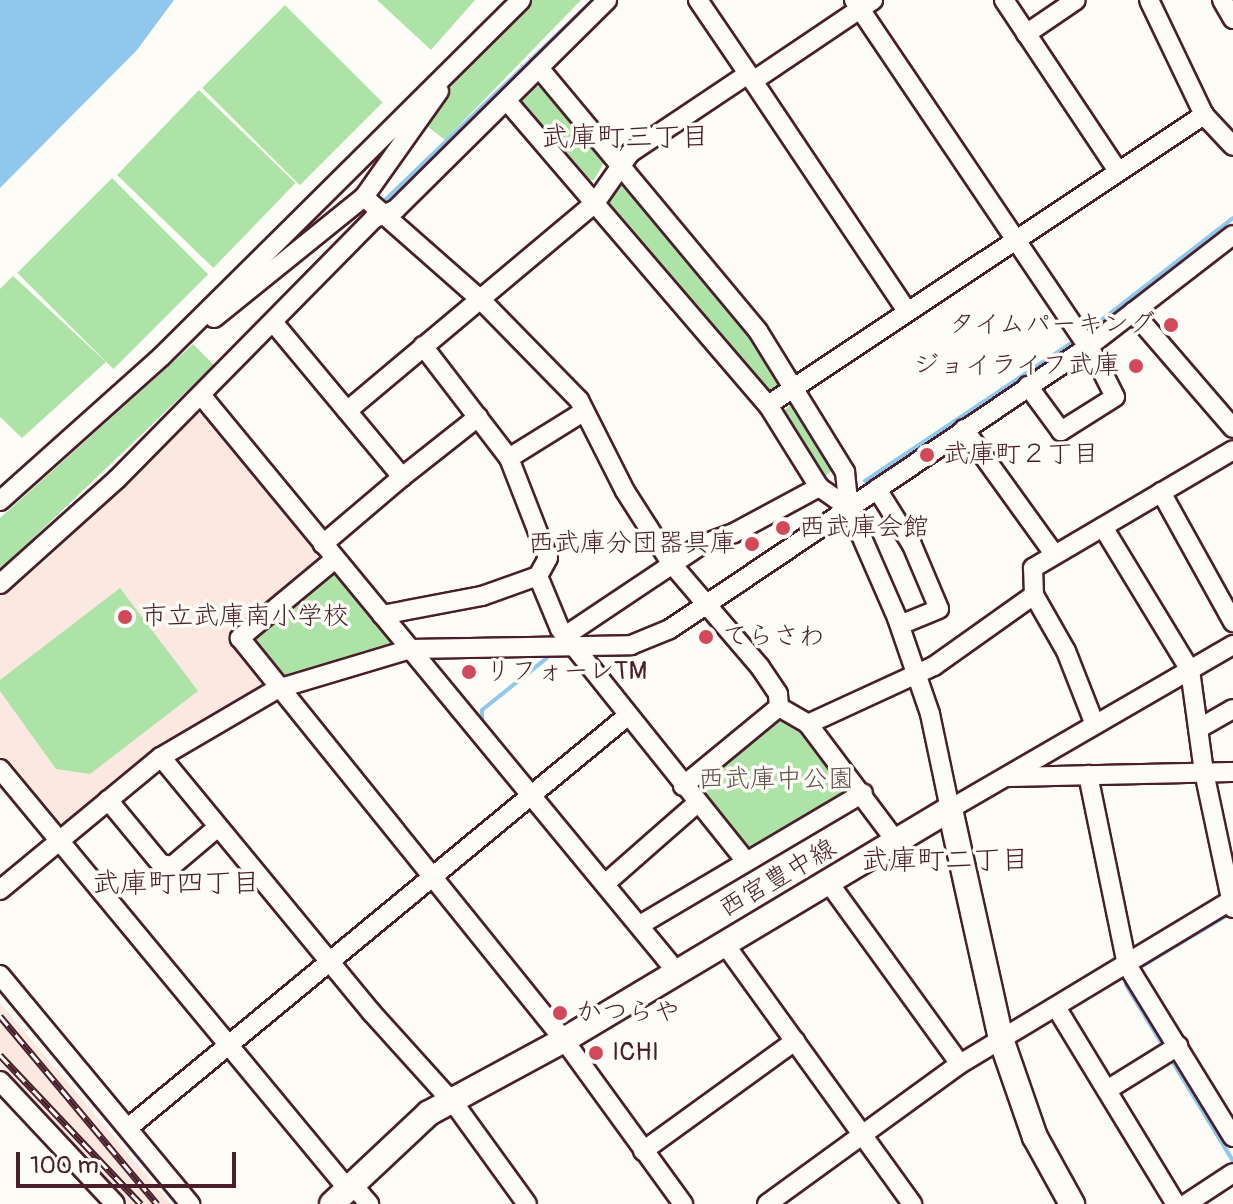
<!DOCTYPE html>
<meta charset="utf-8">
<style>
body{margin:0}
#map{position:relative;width:1233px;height:1204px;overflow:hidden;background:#fdfcf7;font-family:Pangolin,"Klee One",sans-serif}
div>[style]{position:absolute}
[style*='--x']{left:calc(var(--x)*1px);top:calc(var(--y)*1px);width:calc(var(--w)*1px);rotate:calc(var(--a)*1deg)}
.built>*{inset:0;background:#fae8e1}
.green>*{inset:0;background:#ade3a6;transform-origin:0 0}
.water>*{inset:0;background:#8fc7ed}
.stream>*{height:4px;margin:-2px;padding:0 2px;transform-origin:2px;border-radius:2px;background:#8fc7ed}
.roads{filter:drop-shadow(2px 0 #4a1f2b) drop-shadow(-2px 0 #4a1f2b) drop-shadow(0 2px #4a1f2b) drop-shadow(0 -2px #4a1f2b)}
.minor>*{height:18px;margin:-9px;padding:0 9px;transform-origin:9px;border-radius:9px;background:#fdfcf7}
.major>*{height:24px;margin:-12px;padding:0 12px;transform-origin:12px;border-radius:12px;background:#fdfcf7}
.rail>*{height:7px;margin-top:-3.5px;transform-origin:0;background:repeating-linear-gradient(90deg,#fdfcf7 0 12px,#4a1f2b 0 24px);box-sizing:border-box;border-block:2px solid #4a1f2b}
.dots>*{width:22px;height:22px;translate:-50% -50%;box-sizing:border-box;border:4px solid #fdfcf7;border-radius:50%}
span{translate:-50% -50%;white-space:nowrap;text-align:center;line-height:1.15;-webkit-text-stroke:7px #fdfcf7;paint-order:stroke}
.poi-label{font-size:26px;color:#4a1f2b}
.right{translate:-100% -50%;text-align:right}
.left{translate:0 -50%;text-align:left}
.park-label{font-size:26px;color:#63504a}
.street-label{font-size:26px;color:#4a1f2b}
.neighbourhood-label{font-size:28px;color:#4a1f2b}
.scale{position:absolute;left:16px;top:1152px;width:220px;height:36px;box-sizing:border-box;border:4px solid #4a1f2b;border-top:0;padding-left:10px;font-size:24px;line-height:28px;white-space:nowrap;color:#4a1f2b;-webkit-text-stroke:6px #fdfcf7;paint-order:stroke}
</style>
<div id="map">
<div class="built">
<div style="clip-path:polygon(198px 413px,208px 416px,320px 552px,320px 560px,227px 637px,260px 679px,259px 691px,158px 748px,66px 823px,57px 823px,0 754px,0 597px,41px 565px)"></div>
<div style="clip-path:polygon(0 1003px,171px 1204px,128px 1204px,0 1065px)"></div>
</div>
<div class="green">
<div style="clip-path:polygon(377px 0,475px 0,431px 50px)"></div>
<div style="clip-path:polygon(532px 0,581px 0,445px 140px,427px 126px,461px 69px)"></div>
<div style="left:285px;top:5px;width:138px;height:117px;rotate:45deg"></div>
<div style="clip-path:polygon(536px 86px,547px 89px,606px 159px,594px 180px,585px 180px,521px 109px,521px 100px)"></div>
<div style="left:199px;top:90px;width:134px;height:118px;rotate:44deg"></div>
<div style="left:112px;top:178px;width:136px;height:134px;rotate:45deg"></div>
<div style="clip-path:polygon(618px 183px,628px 185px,781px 377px,781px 385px,771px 393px,764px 391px,607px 207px)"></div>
<div style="clip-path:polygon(13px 276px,106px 362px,22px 438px,0 417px,0 289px)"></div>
<div style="clip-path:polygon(193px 344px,214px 365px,0 570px,0 518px)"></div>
<div style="clip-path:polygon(792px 403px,834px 468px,824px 478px,781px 414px)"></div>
<div style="clip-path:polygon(332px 570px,391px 641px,388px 647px,278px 679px,246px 641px)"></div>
<div style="clip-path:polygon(120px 588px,198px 691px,90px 774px,56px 769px,0 691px,0 680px)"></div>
<div style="clip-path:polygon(776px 714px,785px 715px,818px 747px,851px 790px,751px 854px,695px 784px)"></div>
</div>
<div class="water">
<div style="clip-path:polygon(0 0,174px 0,137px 50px,0 188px)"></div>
</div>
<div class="stream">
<div style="--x:382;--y:203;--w:293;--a:-43.9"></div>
<div style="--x:1086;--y:332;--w:186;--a:-37.8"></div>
<div style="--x:105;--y:478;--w:23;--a:-45"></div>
<div style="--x:865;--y:481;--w:252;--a:-33.8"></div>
<div style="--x:482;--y:723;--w:13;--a:-90"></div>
<div style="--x:482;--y:710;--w:83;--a:-38.7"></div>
<div style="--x:1139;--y:968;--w:107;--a:-30.9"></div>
<div style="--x:1129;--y:982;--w:4;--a:135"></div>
<div style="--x:1126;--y:985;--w:69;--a:58.6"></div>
<div style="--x:0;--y:990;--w:278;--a:50.4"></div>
<div style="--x:1172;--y:1061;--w:117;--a:58.6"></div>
<div style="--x:346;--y:1175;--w:96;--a:-43.3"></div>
</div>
<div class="roads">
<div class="minor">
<div style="--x:698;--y:0;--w:98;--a:55.8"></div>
<div style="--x:753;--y:81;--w:145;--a:-34"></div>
<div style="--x:854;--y:0;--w:433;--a:56"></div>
<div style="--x:1096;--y:359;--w:42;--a:63.4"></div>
<div style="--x:1115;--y:397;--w:64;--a:147.8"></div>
<div style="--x:1061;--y:431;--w:56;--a:-126.3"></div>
<div style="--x:1004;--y:0;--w:206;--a:56.3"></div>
<div style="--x:1149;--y:0;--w:127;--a:64.4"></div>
<div style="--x:1204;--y:115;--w:42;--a:46.9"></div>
<div style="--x:1222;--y:0;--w:22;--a:60"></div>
<div style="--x:1026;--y:34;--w:60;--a:-34.2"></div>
<div style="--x:539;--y:68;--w:342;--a:50.2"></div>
<div style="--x:758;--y:331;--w:166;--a:58.3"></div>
<div style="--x:845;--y:472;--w:36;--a:84"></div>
<div style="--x:849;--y:508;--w:120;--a:66.4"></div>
<div style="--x:897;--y:618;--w:102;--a:71"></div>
<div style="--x:930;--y:714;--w:97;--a:78.1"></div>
<div style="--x:950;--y:809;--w:327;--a:-30.1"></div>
<div style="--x:753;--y:81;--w:277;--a:56.2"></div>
<div style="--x:507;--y:101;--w:401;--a:49.4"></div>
<div style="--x:768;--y:405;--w:97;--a:58.1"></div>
<div style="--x:819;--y:487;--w:37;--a:35"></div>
<div style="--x:364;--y:197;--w:157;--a:41.4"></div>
<div style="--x:482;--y:301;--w:139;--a:45.6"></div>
<div style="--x:579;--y:400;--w:102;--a:63.2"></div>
<div style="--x:625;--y:491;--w:85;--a:57.4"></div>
<div style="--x:671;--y:563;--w:137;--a:49.4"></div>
<div style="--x:760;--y:667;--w:32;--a:56"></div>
<div style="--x:778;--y:694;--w:13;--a:86"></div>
<div style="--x:779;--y:707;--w:34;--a:30"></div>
<div style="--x:808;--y:724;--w:146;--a:53.1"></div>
<div style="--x:1133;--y:312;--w:153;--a:49.2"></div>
<div style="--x:214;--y:318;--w:193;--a:-38.9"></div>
<div style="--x:364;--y:197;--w:130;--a:-54.7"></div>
<div style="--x:273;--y:322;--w:202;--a:50.2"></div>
<div style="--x:402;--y:477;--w:104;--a:139.7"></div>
<div style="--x:423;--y:346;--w:141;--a:52.5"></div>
<div style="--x:509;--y:458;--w:107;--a:68.7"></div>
<div style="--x:548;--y:558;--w:21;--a:119"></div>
<div style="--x:538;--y:576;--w:57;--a:67.5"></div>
<div style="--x:560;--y:629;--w:297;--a:51.3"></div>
<div style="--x:201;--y:395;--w:747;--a:50.49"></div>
<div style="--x:768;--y:405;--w:524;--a:-33.63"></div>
<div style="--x:347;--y:411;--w:324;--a:-40"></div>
<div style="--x:595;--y:203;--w:61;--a:-55"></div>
<div style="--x:630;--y:153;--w:142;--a:-33.8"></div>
<div style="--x:964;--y:429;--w:155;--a:54.2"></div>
<div style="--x:509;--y:458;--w:87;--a:-31.9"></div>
<div style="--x:402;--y:477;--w:97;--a:-38.3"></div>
<div style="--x:877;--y:489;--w:66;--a:58"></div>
<div style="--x:912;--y:545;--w:69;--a:67.1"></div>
<div style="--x:939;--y:609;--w:42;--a:157.7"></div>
<div style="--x:1161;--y:492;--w:149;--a:61"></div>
<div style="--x:0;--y:501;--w:216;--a:-41.8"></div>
<div style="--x:161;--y:357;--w:507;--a:-44.76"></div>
<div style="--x:1103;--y:527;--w:167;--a:58.7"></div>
<div style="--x:1190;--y:670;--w:103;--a:82.2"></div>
<div style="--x:1204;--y:772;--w:139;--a:78"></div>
<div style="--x:335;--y:559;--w:124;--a:140.3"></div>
<div style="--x:240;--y:638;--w:516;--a:51.13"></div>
<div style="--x:564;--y:1040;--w:203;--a:54"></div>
<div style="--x:0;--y:584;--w:157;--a:-41.9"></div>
<div style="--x:117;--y:479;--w:365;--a:-45.4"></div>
<div style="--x:373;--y:219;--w:25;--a:-23"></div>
<div style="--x:396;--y:209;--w:297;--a:-44.7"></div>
<div style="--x:1034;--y:595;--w:64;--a:60.3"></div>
<div style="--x:1066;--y:651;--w:79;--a:68.6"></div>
<div style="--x:382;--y:615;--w:102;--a:-10.8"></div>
<div style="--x:482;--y:596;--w:59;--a:-19.7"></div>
<div style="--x:565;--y:636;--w:164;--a:-33.8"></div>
<div style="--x:701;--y:545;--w:35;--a:-20"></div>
<div style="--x:734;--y:533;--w:97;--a:-28.4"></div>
<div style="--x:808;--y:724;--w:139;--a:-24.7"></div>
<div style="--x:934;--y:666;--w:123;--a:-35.4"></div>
<div style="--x:1034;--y:595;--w:27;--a:-92"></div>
<div style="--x:1033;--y:568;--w:232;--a:-30.5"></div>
<div style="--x:1198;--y:729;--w:40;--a:-29.7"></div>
<div style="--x:161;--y:757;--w:332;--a:50.5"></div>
<div style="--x:372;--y:1013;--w:125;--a:47.9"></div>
<div style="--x:456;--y:1106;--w:121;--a:54.1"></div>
<div style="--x:0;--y:769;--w:544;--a:50.37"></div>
<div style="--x:1088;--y:775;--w:194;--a:78.4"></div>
<div style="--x:1127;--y:965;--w:202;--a:58.4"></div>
<div style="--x:1008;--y:777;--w:225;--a:-1.3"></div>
<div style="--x:683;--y:786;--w:124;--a:-39.5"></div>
<div style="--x:108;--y:800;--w:83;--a:50.4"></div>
<div style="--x:161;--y:864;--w:11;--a:10"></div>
<div style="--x:172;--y:866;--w:60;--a:-40.3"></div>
<div style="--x:606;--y:883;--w:121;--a:-41.3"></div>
<div style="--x:829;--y:883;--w:223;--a:54.1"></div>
<div style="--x:0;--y:890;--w:209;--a:-39.6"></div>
<div style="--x:161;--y:757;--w:134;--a:-30.4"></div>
<div style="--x:277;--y:689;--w:139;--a:-16.7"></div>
<div style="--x:410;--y:649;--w:221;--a:-1"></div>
<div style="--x:631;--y:645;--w:42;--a:-22.3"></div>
<div style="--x:670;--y:629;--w:504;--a:-34.01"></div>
<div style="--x:1088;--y:347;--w:183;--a:-37.7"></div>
<div style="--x:640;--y:925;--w:259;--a:-30.6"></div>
<div style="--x:724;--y:943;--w:322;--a:54.2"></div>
<div style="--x:0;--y:975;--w:298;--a:50.3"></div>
<div style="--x:1056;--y:1007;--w:231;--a:58.7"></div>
<div style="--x:0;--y:1081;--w:168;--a:46.9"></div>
<div style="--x:1107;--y:1090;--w:84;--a:-31.8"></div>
<div style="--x:128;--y:1128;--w:646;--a:-39.53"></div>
<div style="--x:643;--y:1151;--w:188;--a:-35.9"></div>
<div style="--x:351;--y:1183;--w:28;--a:49"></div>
<div style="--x:767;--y:1204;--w:238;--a:-36"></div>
<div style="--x:960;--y:1064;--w:319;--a:-31.1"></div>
<div style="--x:1186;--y:1204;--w:56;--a:-33.4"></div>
</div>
<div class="major">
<div style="--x:332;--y:1204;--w:133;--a:-43.2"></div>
<div style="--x:429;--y:1113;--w:153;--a:-28.4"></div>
<div style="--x:564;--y:1040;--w:450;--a:-30.9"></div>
<div style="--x:950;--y:809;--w:236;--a:77.5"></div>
<div style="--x:1001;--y:1039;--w:104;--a:70.9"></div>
<div style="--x:1035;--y:1137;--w:77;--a:61.1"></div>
</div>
</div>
<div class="rail">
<div style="--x:0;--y:1016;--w:245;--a:50.1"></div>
<div style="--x:0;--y:1055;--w:205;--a:46.6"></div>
</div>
<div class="dots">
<div style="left:1171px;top:325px;background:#d1495b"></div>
<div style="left:1136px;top:366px;background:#d1495b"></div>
<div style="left:927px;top:455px;background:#d1495b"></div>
<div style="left:783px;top:528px;background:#d1495b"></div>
<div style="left:752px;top:544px;background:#d1495b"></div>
<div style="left:125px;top:617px;background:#d1495b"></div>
<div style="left:706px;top:637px;background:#d1495b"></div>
<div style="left:469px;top:672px;background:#d1495b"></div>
<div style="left:560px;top:1013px;background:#d1495b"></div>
<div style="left:596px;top:1053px;background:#d1495b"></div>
</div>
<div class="poi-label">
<span class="right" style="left:1155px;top:325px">タイムパーキング</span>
<span class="right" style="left:1120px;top:366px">ジョイライフ武庫</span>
<span class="left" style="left:943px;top:455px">武庫町２丁目</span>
<span class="left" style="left:799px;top:528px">西武庫会館</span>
<span class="right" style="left:736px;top:544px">西武庫分団器具庫</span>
<span class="left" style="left:141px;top:617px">市立武庫南小学校</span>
<span class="left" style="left:722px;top:637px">てらさわ</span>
<span class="left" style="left:485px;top:672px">リフォーレTM</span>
<span class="left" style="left:576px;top:1013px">かつらや</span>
<span class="left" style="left:612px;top:1053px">ICHI</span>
</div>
<div class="park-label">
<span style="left:776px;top:780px">西武庫中公園</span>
</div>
<div class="street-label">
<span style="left:778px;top:879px;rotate:-30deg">西宮豊中線</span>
</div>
<div class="neighbourhood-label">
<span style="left:625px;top:138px">武庫町三丁目</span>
<span style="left:945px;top:861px">武庫町二丁目</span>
<span style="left:176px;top:884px">武庫町四丁目</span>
</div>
<div class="scale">100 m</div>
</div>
